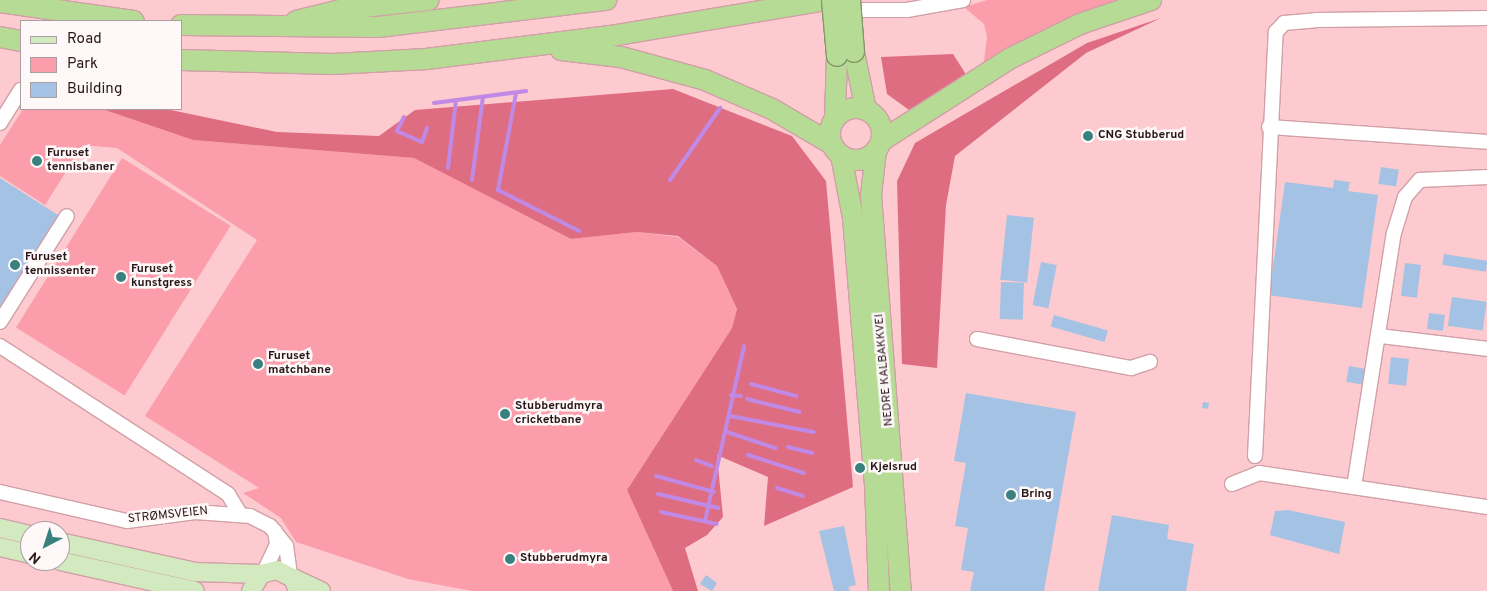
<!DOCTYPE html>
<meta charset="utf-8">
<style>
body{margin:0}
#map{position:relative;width:1487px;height:591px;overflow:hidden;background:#fccacf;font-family:Overpass,sans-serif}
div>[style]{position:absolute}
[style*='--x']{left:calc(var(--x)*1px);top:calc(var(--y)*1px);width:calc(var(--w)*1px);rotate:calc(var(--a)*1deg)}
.green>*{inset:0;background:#fb9daa;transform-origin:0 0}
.forest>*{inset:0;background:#df6d81}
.stream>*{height:4px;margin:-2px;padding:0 2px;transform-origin:2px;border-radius:2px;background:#c189e6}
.building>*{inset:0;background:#a3c2e4;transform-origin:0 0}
.roads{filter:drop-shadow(1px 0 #d1a0a6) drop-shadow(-1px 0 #d1a0a6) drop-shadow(0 1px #d1a0a6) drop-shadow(0 -1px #d1a0a6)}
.minor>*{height:14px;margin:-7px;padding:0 7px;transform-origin:7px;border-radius:7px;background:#fff}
.major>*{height:18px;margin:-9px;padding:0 9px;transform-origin:9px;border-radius:9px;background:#d3e9bf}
.highway>*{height:20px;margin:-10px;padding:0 10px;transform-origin:10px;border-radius:10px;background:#b6db95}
.highway>.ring{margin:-10px;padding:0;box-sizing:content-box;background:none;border:20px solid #b6db95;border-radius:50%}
.bridges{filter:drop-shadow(1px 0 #85966a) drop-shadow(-1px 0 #85966a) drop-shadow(0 1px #85966a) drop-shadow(0 -1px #85966a)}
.highway-bridge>*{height:20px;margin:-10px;padding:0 10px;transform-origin:10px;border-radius:10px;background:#b6db95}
.dots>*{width:14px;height:14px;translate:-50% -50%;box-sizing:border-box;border:2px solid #fef8f9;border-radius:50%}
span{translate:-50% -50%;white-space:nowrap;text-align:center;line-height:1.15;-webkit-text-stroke:5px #fef8f9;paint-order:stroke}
.poi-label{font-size:12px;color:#29171a;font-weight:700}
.left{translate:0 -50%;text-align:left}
.street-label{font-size:12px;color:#29171a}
.legend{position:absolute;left:20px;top:20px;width:162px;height:90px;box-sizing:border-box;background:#fef8f9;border:1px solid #a99ea0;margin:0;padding:6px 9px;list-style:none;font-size:15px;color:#29171a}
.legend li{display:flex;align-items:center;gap:10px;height:25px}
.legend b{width:25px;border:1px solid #a99ea0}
.north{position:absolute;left:20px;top:521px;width:50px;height:50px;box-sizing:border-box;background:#fef8f9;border:1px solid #a99ea0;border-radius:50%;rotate:220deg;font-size:14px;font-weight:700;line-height:20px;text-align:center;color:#29171a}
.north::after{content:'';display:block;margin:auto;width:18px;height:22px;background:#39817e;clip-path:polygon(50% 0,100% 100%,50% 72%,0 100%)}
</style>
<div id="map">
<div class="green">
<div style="clip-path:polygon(987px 0,1142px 0,983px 70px,987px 37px,984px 24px,964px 7px)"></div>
<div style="clip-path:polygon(23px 109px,102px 109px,193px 140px,414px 158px,571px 239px,637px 232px,678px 237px,717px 266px,737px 309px,732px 328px,627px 490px,673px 591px,472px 591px,408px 579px,296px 542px,281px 518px,243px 493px,259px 488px,145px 416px,257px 240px,117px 148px,83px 145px,45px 205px,0 176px,0 145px)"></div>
<div style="left:122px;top:158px;width:128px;height:200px;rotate:32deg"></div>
</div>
<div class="forest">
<div style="clip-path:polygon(1161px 18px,1086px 53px,955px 156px,946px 205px,937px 368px,902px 364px,897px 181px,915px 143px,1087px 43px)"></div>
<div style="clip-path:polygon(953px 54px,967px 76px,909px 110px,887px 94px,881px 57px)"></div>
<div style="clip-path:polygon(673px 89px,792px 136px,826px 181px,853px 487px,764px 526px,768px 477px,717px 455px,723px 517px,707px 535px,685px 548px,698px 591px,673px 591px,627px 490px,732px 328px,737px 309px,717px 266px,678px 236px,637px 232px,571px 239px,414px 158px,193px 140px,102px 109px,166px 109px,277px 132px,379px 136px,415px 110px)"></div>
</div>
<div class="stream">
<div style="--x:516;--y:93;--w:99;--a:100.5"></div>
<div style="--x:498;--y:190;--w:91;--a:26.8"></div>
<div style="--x:434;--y:103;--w:93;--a:-7.4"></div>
<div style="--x:404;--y:117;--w:16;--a:117"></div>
<div style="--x:397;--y:131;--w:27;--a:24"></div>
<div style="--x:422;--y:142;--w:15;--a:-70"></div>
<div style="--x:448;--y:168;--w:68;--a:-83.3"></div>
<div style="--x:472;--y:180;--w:84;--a:-82.5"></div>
<div style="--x:670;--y:180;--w:88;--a:-55.2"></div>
<div style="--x:751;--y:384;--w:47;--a:14.9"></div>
<div style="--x:731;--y:395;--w:10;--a:6"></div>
<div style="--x:747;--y:399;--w:54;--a:14"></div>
<div style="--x:730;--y:416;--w:85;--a:10.9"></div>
<div style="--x:727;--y:432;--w:51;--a:18.4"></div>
<div style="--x:788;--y:447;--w:25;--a:14"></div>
<div style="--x:748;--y:455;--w:59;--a:17.8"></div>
<div style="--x:696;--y:460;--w:17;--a:21"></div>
<div style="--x:656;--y:476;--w:60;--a:15.4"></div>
<div style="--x:777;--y:488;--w:27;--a:17"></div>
<div style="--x:658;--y:494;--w:62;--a:13.1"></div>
<div style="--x:661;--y:512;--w:57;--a:12.1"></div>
<div style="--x:705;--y:521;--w:179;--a:-77.4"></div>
</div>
<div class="building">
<div style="left:1381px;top:167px;width:18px;height:17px;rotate:9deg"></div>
<div style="clip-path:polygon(0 178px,61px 217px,0 313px)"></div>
<div style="clip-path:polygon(1334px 180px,1350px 182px,1348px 191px,1378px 195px,1362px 308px,1269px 295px,1285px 182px,1333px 188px)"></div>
<div style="left:1007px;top:215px;width:27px;height:65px;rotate:6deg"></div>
<div style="left:1444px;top:254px;width:44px;height:11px;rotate:9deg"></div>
<div style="left:1041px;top:262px;width:16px;height:44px;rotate:11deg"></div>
<div style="left:1405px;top:263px;width:16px;height:33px;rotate:7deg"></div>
<div style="left:1001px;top:282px;width:23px;height:37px;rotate:2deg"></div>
<div style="left:1452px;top:297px;width:35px;height:29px;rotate:8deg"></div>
<div style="left:1429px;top:313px;width:16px;height:16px;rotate:7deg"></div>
<div style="left:1054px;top:315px;width:56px;height:12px;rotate:16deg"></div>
<div style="left:1391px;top:357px;width:18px;height:27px;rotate:6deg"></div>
<div style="left:1349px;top:366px;width:17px;height:16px;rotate:10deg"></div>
<div style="clip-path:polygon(966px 393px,1076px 412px,1044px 591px,970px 591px,974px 572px,961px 570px,968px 528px,955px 526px,966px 463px,954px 461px)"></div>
<div style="left:1203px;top:402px;width:6px;height:6px;rotate:9deg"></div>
<div style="clip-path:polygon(1288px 510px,1345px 522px,1339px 554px,1270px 535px,1275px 511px)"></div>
<div style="clip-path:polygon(1112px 515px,1169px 525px,1167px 539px,1194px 544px,1186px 591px,1098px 591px)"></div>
<div style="clip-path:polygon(844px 526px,856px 585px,848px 587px,850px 591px,834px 591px,819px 531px)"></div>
<div style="clip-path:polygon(706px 575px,717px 583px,712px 591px,700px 584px)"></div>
</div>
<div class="roads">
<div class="minor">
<div style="--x:842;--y:10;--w:65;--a:0"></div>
<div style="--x:907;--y:10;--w:57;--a:-10.1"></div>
<div style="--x:0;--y:123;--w:39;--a:-58"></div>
<div style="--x:1269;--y:127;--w:219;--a:3.9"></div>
<div style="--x:0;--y:322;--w:125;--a:-57.7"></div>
<div style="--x:1380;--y:336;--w:108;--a:6.9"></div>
<div style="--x:977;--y:339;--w:157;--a:10.7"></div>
<div style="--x:1131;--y:368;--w:20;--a:-18"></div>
<div style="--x:0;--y:346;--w:272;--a:33"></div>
<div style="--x:228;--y:494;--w:23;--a:59"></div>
<div style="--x:1255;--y:456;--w:425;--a:-87.2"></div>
<div style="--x:1276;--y:32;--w:12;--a:-48"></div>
<div style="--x:1284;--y:23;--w:32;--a:-5"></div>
<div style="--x:1316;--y:20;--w:171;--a:-0.7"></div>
<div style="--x:1232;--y:484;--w:29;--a:-22"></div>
<div style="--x:1259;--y:473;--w:231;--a:8.5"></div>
<div style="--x:1354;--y:487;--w:257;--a:-81.1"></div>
<div style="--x:1394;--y:233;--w:38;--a:-73"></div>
<div style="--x:1405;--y:197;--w:23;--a:-49"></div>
<div style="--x:1420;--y:180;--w:67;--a:-2.6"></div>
<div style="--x:0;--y:492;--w:130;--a:12.9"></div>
<div style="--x:127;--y:521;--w:69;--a:-7.5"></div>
<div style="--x:195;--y:512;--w:55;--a:4.2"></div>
<div style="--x:250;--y:516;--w:22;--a:27"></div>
<div style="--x:270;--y:526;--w:26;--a:51"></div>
<div style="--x:286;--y:546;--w:29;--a:82"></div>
<div style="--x:264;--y:572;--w:31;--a:-65"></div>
<div style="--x:277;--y:544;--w:13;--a:-99"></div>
</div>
<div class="major">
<div style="--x:0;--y:528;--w:31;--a:13"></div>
<div style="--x:60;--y:542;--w:138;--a:12.5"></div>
<div style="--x:195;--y:572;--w:66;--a:1.7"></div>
<div style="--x:0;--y:547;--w:31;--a:13"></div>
<div style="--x:60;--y:561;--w:138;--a:12.5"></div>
<div style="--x:293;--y:578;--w:31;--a:25"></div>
<div style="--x:251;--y:591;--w:20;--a:-60"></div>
<div style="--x:261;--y:574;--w:16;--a:-14"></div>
<div style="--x:277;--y:570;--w:18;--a:27"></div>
<div style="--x:293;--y:578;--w:14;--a:69"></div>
</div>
<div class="highway">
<div style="--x:0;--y:2;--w:135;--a:8.1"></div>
<div style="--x:296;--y:21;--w:49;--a:-14"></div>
<div style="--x:344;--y:9;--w:85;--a:-6"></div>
<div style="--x:181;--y:25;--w:197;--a:0.6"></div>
<div style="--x:378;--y:27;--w:230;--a:-6.8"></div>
<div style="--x:0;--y:37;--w:21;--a:11"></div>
<div style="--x:561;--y:50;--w:60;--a:6.7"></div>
<div style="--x:621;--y:57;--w:87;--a:15.3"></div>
<div style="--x:705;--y:80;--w:73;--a:23.4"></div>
<div style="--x:772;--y:109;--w:69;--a:30.3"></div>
<div style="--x:854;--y:52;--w:59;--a:78.3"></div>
<div style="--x:181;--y:60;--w:152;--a:1.5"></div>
<div style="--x:333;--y:64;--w:93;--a:-3.1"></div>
<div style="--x:426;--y:59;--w:186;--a:-7.1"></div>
<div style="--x:611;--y:36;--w:218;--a:-9.5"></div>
<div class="ring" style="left:830px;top:108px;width:32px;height:32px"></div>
<div style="--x:835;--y:119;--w:63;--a:-88.2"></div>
<div style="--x:881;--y:141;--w:154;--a:-32.6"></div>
<div style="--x:1011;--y:58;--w:77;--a:-26.2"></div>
<div style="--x:1080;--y:24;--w:75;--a:-18.7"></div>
<div style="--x:876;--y:150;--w:45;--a:96.3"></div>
<div style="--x:871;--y:195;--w:397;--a:85.7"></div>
<div style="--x:841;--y:155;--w:64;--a:79.2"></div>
<div style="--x:853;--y:218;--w:267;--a:85.3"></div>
<div style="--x:875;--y:484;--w:107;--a:87.9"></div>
</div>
</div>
<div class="bridges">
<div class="highway-bridge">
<div style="--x:832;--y:0;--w:56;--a:84.9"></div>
<div style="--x:850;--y:0;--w:52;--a:85.6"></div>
</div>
</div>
<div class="dots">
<div style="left:1088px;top:136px;background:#39817e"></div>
<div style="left:37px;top:161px;background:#39817e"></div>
<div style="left:15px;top:265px;background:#39817e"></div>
<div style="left:121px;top:277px;background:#39817e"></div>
<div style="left:258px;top:364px;background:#39817e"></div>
<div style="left:505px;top:414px;background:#39817e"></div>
<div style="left:860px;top:468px;background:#39817e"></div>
<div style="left:1011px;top:495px;background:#39817e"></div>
<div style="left:510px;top:559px;background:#39817e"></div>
</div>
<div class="poi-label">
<span class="left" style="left:1098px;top:136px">CNG Stubberud</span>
<span class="left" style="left:47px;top:161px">Furuset<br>tennisbaner</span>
<span class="left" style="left:25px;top:265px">Furuset<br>tennissenter</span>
<span class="left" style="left:131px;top:277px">Furuset<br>kunstgress</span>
<span class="left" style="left:268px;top:364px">Furuset<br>matchbane</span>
<span class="left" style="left:515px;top:414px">Stubberudmyra<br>cricketbane</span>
<span class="left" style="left:870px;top:468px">Kjelsrud</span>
<span class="left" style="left:1021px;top:495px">Bring</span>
<span class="left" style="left:520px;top:559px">Stubberudmyra</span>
</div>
<div class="street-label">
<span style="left:885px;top:370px;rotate:-95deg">NEDRE KALBAKKVEI</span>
<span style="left:168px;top:516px;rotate:-6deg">STRØMSVEIEN</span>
</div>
<ul class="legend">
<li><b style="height:6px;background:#d3e9bf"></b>Road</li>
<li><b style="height:14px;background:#fb9daa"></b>Park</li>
<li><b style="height:14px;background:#a3c2e4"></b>Building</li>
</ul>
<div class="north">N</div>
</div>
